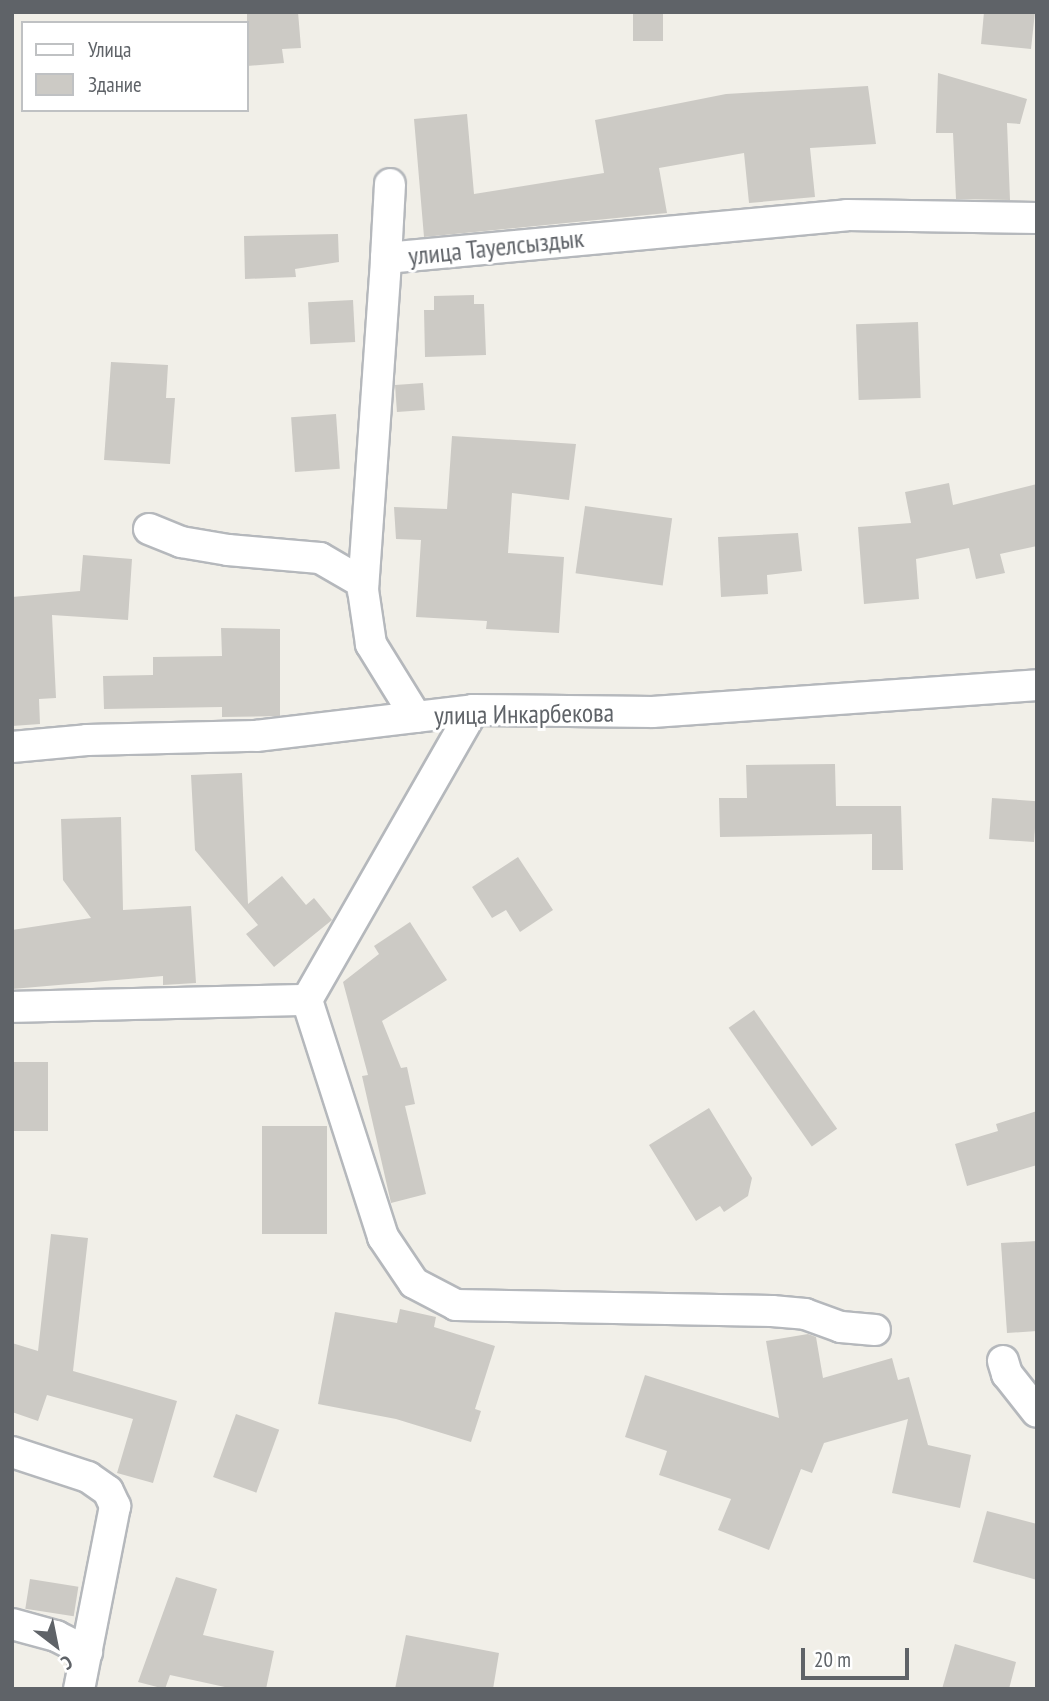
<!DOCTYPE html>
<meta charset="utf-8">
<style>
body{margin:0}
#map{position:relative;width:1049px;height:1701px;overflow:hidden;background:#f1efe8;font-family:"PT Sans Narrow",sans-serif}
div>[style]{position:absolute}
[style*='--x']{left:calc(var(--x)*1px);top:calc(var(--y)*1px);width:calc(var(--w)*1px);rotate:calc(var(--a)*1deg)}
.building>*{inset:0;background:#cccac5;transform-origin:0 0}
.roads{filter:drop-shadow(2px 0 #b5b8bc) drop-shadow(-2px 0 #b5b8bc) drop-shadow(0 2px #b5b8bc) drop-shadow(0 -2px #b5b8bc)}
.street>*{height:30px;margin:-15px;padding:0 15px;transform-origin:15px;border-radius:15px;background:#fff}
span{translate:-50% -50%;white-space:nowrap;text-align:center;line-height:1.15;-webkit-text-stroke:6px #fff;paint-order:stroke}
.street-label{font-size:26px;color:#5f6368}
.frame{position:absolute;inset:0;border:14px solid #5f6368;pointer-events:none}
.legend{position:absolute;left:21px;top:21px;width:228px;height:91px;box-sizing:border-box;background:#fff;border:2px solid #bfc1c3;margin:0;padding:9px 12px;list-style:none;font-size:21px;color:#5f6368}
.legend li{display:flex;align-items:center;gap:14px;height:35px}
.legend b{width:35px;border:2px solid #bfc1c3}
.north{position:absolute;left:21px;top:1610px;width:70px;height:70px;-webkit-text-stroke:5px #fff;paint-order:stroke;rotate:148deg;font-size:19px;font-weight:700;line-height:28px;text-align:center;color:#5f6368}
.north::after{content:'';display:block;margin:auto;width:24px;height:32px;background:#5f6368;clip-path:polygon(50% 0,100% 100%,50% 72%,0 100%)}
.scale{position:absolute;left:801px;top:1648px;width:108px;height:32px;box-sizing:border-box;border:4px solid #5f6368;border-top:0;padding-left:9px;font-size:21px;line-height:24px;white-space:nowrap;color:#5f6368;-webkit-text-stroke:5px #fff;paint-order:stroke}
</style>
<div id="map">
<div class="building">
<div style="clip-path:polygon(247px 12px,298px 12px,301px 48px,282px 49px,284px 63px,247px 66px)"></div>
<div style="left:633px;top:12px;width:30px;height:29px"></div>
<div style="clip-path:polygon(984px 12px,1035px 12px,1031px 49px,981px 44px)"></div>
<div style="clip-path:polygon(938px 73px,1027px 99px,1020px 124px,1007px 123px,1010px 200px,956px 199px,953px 133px,936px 133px)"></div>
<div style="clip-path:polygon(868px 86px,876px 144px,810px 148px,815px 197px,749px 203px,744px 153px,659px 168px,667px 213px,424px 237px,414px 119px,467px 114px,474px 194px,604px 173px,595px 120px,726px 94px)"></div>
<div style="clip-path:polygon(338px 234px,339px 262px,295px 269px,296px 277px,245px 279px,244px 236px)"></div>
<div style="clip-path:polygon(474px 295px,474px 304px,484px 304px,486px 355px,425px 357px,424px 310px,434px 310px,434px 296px)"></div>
<div style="left:353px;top:300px;width:42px;height:45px;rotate:87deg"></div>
<div style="left:918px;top:322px;width:76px;height:62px;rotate:88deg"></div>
<div style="clip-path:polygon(111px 362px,168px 365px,166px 398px,175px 398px,170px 464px,104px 460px)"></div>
<div style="left:423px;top:383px;width:27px;height:28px;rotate:86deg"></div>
<div style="left:336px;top:414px;width:55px;height:45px;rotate:86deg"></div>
<div style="clip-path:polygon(452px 436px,576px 444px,569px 500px,512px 493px,508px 553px,564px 557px,559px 633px,486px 629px,487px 621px,416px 617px,421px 540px,396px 539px,394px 507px,447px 509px)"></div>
<div style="clip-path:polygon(949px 483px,953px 505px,1037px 484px,1037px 546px,1000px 554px,1005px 573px,976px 579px,969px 548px,916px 559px,919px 599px,864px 604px,858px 527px,911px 523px,905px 492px)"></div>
<div style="left:585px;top:506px;width:88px;height:68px;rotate:8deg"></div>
<div style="clip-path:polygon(798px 533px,802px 571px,767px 575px,768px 594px,721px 597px,718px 537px)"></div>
<div style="clip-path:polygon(83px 555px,132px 559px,128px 620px,52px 615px,56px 698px,39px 699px,40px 724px,12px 726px,12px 597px,80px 591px)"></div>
<div style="clip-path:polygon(221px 628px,280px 629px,280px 716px,222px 717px,222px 707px,104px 709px,103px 676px,153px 675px,153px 657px,222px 656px)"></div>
<div style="clip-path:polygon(835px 764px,836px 806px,901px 806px,903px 870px,872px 870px,872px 834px,720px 837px,719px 798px,747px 798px,746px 765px)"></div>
<div style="clip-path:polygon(242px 773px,248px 904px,282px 876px,306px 905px,314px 898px,332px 920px,274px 967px,246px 934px,258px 925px,195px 850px,191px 775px)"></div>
<div style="left:992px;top:798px;width:45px;height:41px;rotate:4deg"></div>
<div style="clip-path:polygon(121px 817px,123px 910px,191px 906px,196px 983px,163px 985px,163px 976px,12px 989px,12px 930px,91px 918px,63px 880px,61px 819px)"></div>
<div style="clip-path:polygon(518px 857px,553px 910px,520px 932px,506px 910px,492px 918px,472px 887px)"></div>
<div style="clip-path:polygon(410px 922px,447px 980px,382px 1021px,401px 1068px,407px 1067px,415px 1104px,405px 1106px,426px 1194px,391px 1203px,362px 1076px,368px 1075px,343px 982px,379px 954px,374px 946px)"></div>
<div style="left:754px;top:1010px;width:145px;height:31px;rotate:55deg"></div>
<div style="left:12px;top:1062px;width:36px;height:69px"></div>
<div style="clip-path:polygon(709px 1108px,752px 1178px,748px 1196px,724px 1212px,720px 1206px,696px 1221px,649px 1145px)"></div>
<div style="clip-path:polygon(1037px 1111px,1037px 1165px,967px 1186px,955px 1144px,998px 1131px,996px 1124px)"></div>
<div style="left:262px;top:1126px;width:65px;height:108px"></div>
<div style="clip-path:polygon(51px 1234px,88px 1238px,73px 1371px,177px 1401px,153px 1483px,117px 1473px,133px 1419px,47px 1395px,38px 1421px,12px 1412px,12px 1343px,38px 1351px)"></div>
<div style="clip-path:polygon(1037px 1241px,1037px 1331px,1007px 1333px,1001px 1243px)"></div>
<div style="clip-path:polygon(400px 1309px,436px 1317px,434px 1327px,495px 1346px,475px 1409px,481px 1411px,471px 1442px,396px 1419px,318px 1404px,335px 1312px,397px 1323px)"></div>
<div style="clip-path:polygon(808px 1334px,816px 1337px,823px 1378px,892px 1358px,898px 1380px,909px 1377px,928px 1445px,971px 1455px,960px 1508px,892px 1493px,908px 1419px,824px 1443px,812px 1473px,801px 1469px,769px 1550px,718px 1530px,731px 1499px,659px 1475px,667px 1451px,625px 1437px,645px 1375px,779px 1418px,766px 1341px)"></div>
<div style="left:236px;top:1414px;width:46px;height:67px;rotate:20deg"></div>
<div style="clip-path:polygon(987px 1511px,1037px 1524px,1037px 1580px,973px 1562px)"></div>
<div style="clip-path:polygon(176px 1577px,217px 1589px,203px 1635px,274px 1651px,266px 1689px,234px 1689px,170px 1675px,165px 1689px,138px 1682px)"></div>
<div style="left:30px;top:1579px;width:49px;height:30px;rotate:9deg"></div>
<div style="clip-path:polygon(406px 1635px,499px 1653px,493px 1689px,395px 1689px)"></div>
<div style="clip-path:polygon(955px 1644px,1016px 1662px,1009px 1689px,942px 1689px)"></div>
</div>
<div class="roads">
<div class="street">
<div style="--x:386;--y:258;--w:74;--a:-86.9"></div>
<div style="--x:149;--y:529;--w:35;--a:22"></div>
<div style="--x:181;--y:542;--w:48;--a:9.7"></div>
<div style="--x:228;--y:550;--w:92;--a:5"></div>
<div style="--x:320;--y:558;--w:50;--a:30.2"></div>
<div style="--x:473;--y:710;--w:334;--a:119.8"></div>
<div style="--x:307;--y:1000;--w:249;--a:72.2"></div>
<div style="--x:383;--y:1237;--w:55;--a:56"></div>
<div style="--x:414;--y:1283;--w:47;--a:27.6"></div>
<div style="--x:456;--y:1305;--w:316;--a:1.1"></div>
<div style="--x:772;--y:1311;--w:33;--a:5"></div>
<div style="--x:805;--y:1314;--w:38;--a:20"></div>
<div style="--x:841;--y:1327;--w:34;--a:5"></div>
<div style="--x:416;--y:717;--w:86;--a:-121.7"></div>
<div style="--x:371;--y:644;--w:55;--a:-98.4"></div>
<div style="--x:363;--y:590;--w:333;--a:-86"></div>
<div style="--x:386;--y:258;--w:463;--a:-5.3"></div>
<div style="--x:847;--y:215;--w:190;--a:0.9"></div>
<div style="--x:12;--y:747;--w:75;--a:-5.3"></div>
<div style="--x:87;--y:740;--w:169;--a:-1.4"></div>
<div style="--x:256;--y:736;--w:219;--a:-6.8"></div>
<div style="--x:473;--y:710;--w:180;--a:0.6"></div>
<div style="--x:653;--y:712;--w:385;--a:-4"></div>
<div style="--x:12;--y:1007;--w:295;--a:-1.4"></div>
<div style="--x:1003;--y:1361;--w:14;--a:73"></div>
<div style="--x:1007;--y:1374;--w:48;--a:51.7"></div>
<div style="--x:12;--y:1452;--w:80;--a:18.2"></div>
<div style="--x:88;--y:1477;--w:24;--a:35"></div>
<div style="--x:108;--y:1491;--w:17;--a:65"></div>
<div style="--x:115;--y:1506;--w:187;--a:101.1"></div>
<div style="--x:12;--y:1624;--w:46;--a:15.3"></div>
<div style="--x:56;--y:1636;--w:35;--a:27"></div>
</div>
</div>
<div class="street-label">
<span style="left:496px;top:247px;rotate:-6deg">улица Тауелсыздык</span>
<span style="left:524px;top:714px;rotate:-1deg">улица Инкарбекова</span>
</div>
<div class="frame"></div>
<ul class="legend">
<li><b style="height:9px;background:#fff"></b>Улица</li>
<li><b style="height:19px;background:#cccac5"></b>Здание</li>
</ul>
<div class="north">С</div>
<div class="scale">20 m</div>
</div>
